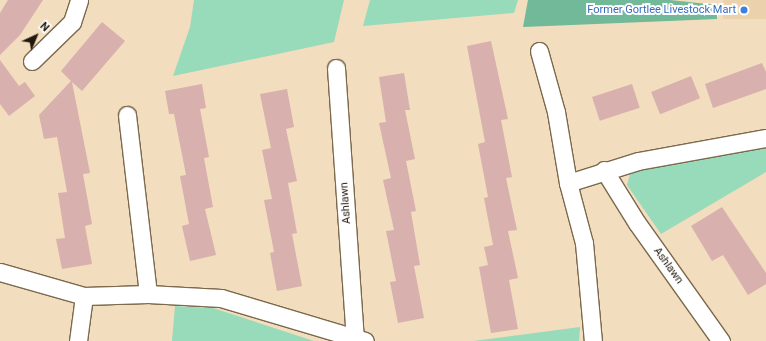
<!DOCTYPE html>
<style>
body{margin:0}
#map{position:relative;width:766px;height:341px;overflow:hidden;background:#f2ddbe;font-family:Roboto,sans-serif}
div>[style]{position:absolute}
[style*='--x']{left:calc(var(--x)*1px);top:calc(var(--y)*1px);width:calc(var(--w)*1px);rotate:calc(var(--a)*1deg)}
.built>*{inset:0;background:#ebd2ad;transform-origin:0 0}
.green>*{inset:0;background:#97dbba}
.forest>*{inset:0;background:#71b998}
.building>*{inset:0;background:#d8b0ad;transform-origin:0 0}
.roads{filter:drop-shadow(1px 0 #7b694d) drop-shadow(-1px 0 #7b694d) drop-shadow(0 1px #7b694d) drop-shadow(0 -1px #7b694d)}
.street>*{height:17px;margin:-8.5px;padding:0 8.5px;transform-origin:8.5px;border-radius:8.5px;background:#fff}
.dots>*{width:11px;height:11px;translate:-50% -50%;box-sizing:border-box;border:2px solid #fff;border-radius:50%}
span{translate:-50% -50%;white-space:nowrap;text-align:center;line-height:1.15;-webkit-text-stroke:4px #fff;paint-order:stroke}
.shop-label{font-size:11px;color:#366cbe}
.right{translate:-100% -50%;text-align:right}
.street-label{font-size:11px;color:#21190e}
.north{position:absolute;left:16px;top:16px;width:40px;height:40px;-webkit-text-stroke:3px #fff;paint-order:stroke;rotate:44deg;font-size:11px;font-weight:700;line-height:16px;text-align:center;color:#21190e}
.north::after{content:'';display:block;margin:auto;width:14px;height:18px;background:#21190e;clip-path:polygon(50% 0,100% 100%,50% 72%,0 100%)}
</style>
<div id="map">
<div class="built">
<div style="left:723px;top:0;width:43px;height:19px"></div>
</div>
<div class="green">
<div style="clip-path:polygon(194px 0,344px 0,334px 42px,173px 76px,190px 27px)"></div>
<div style="clip-path:polygon(370px 0,518px 0,514px 13px,363px 26px)"></div>
<div style="clip-path:polygon(766px 148px,766px 172px,661px 234px,627px 185px,630px 174px,636px 170px)"></div>
<div style="clip-path:polygon(175px 306px,213px 308px,314px 341px,172px 341px)"></div>
<div style="clip-path:polygon(580px 327px,579px 341px,473px 341px)"></div>
</div>
<div class="forest">
<div style="clip-path:polygon(528px 0,670px 0,717px 5px,717px 19px,523px 27px)"></div>
</div>
<div class="building">
<div style="clip-path:polygon(8px 0,43px 0,20px 35px,0 55px,0 13px)"></div>
<div style="clip-path:polygon(102px 22px,125px 41px,82px 91px,72px 82px,90px 173px,83px 174px,92px 224px,85px 226px,92px 264px,62px 269px,56px 239px,65px 238px,58px 193px,67px 192px,57px 137px,44px 139px,39px 115px,71px 81px,61px 71px)"></div>
<div style="clip-path:polygon(491px 41px,508px 119px,501px 120px,512px 177px,506px 178px,517px 230px,508px 231px,518px 278px,509px 280px,518px 329px,491px 333px,479px 267px,488px 265px,484px 247px,493px 245px,484px 198px,488px 197px,478px 144px,485px 142px,467px 46px)"></div>
<div style="clip-path:polygon(0 60px,19px 86px,25px 82px,35px 96px,9px 116px,0 104px)"></div>
<div style="clip-path:polygon(762px 63px,766px 72px,766px 89px,713px 108px,705px 84px)"></div>
<div style="clip-path:polygon(404px 73px,410px 110px,405px 110px,415px 159px,406px 161px,416px 211px,411px 212px,420px 265px,414px 266px,424px 318px,398px 323px,390px 282px,396px 281px,386px 231px,394px 230px,383px 180px,391px 178px,379px 123px,386px 122px,379px 77px)"></div>
<div style="left:691px;top:76px;width:24px;height:43px;rotate:68deg"></div>
<div style="clip-path:polygon(202px 84px,206px 108px,200px 109px,209px 157px,204px 158px,213px 207px,205px 209px,216px 255px,190px 261px,182px 226px,189px 224px,180px 176px,186px 175px,174px 114px,169px 114px,165px 91px)"></div>
<div style="left:632px;top:84px;width:25px;height:42px;rotate:72deg"></div>
<div style="clip-path:polygon(287px 89px,294px 127px,286px 129px,297px 181px,288px 183px,297px 233px,292px 234px,302px 286px,277px 291px,270px 253px,274px 252px,264px 200px,272px 199px,262px 150px,271px 148px,260px 94px)"></div>
<div style="clip-path:polygon(722px 207px,766px 273px,766px 284px,748px 295px,723px 255px,712px 261px,691px 226px)"></div>
</div>
<div class="roads">
<div class="street">
<div style="--x:539;--y:51;--w:63;--a:74.4"></div>
<div style="--x:556;--y:112;--w:72;--a:80.4"></div>
<div style="--x:568;--y:183;--w:62;--a:75.1"></div>
<div style="--x:584;--y:243;--w:98;--a:84.8"></div>
<div style="--x:32;--y:61;--w:56;--a:-44.3"></div>
<div style="--x:72;--y:22;--w:23;--a:-72"></div>
<div style="--x:336;--y:68;--w:271;--a:86"></div>
<div style="--x:127;--y:115;--w:180;--a:83.3"></div>
<div style="--x:604;--y:170;--w:62;--a:58.1"></div>
<div style="--x:637;--y:223;--w:145;--a:54.6"></div>
<div style="--x:568;--y:183;--w:73;--a:-17.4"></div>
<div style="--x:638;--y:161;--w:130;--a:-10.2"></div>
<div style="--x:0;--y:272;--w:87;--a:15.9"></div>
<div style="--x:84;--y:296;--w:64;--a:-1.8"></div>
<div style="--x:148;--y:294;--w:73;--a:3.1"></div>
<div style="--x:221;--y:298;--w:150;--a:16.6"></div>
<div style="--x:78;--y:341;--w:45;--a:-82.4"></div>
</div>
</div>
<div class="dots">
<div style="left:744px;top:10px;background:#3f7fe0"></div>
</div>
<div class="shop-label">
<span class="right" style="left:736px;top:10px">Former Gortlee Livestock Mart</span>
</div>
<div class="street-label">
<span style="left:346px;top:203px;rotate:-94deg">Ashlawn</span>
<span style="left:668px;top:266px;rotate:54deg">Ashlawn</span>
</div>
<div class="north">N</div>
</div>
